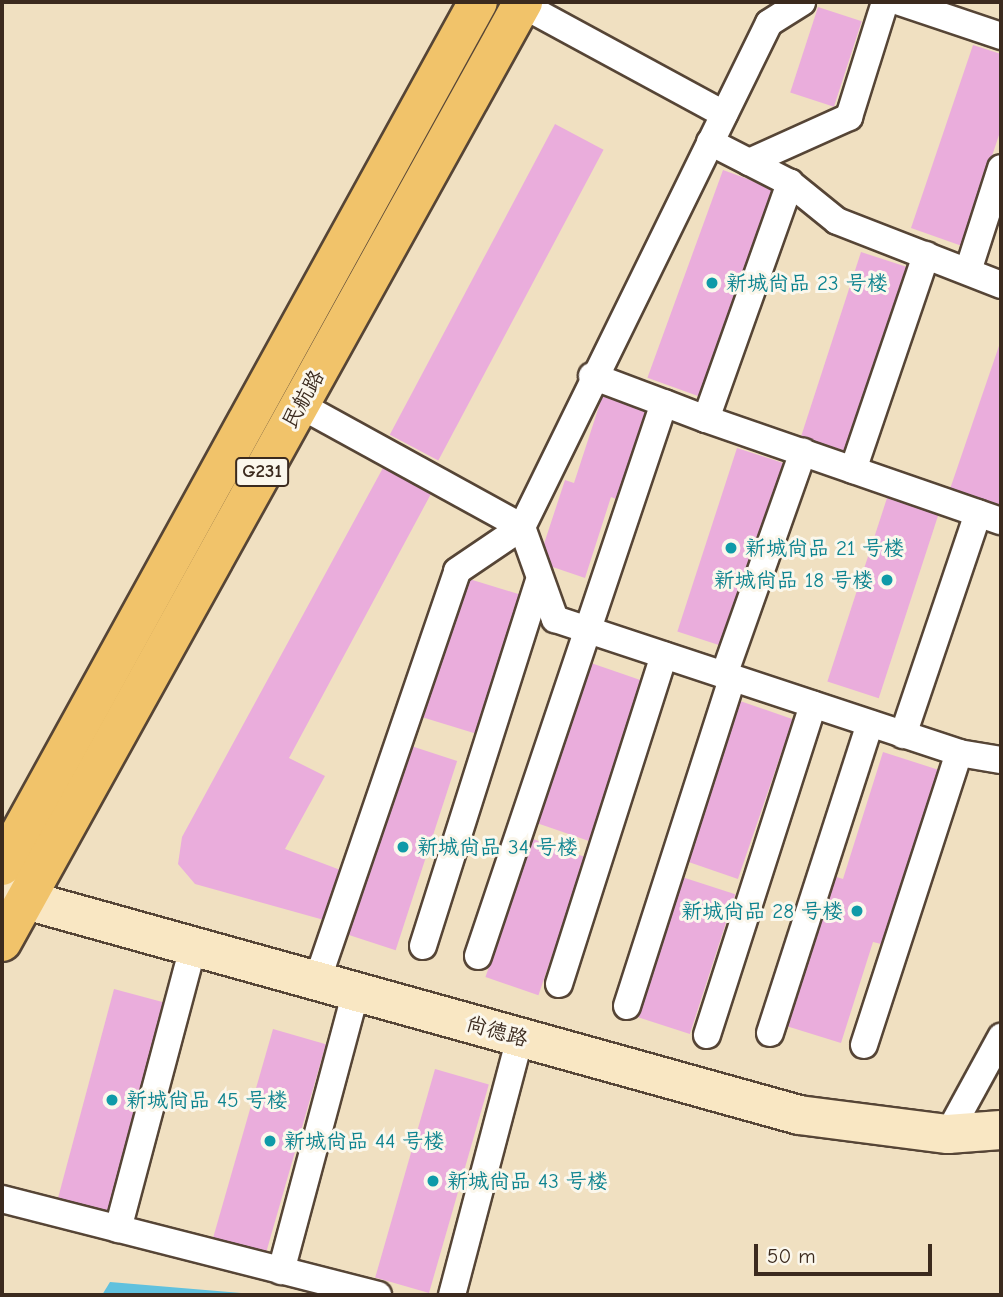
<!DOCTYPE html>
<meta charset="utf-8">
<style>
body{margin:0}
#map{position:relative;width:1003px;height:1297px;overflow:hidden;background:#f0e0c1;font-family:"Comic Neue","LXGW WenKai TC",sans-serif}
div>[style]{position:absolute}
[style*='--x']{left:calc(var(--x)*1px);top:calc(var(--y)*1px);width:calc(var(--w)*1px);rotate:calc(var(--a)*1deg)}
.water>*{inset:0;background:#60c1de}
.building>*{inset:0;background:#eaaddc;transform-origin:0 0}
.roads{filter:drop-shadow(2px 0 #564536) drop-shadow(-2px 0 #564536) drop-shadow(0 2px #564536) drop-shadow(0 -2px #564536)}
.street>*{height:26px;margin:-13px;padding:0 13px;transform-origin:13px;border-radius:13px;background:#fff}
.secondary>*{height:38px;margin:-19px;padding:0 19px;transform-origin:19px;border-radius:19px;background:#f9e7c3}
.highway>*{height:38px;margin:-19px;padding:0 19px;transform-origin:19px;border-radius:19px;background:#f1c36a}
.dots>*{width:19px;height:19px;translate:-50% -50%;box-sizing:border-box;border:4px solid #fbf7ec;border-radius:50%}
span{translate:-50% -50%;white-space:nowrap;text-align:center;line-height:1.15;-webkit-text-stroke:6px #fbf7ec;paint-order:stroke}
.shield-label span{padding:2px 5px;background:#fbf7ec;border:2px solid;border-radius:5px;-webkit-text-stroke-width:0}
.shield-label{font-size:19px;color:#3b2a1e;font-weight:700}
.culture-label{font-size:21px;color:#0d838f}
.left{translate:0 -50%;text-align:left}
.right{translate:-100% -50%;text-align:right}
.street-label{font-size:21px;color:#3b2a1e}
.frame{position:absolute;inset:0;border:4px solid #3b2a1e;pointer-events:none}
.scale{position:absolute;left:754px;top:1244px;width:178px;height:32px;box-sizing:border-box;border:4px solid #3b2a1e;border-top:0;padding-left:9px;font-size:21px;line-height:24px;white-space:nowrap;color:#3b2a1e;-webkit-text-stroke:5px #fbf7ec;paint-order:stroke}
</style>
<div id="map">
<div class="water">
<div style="clip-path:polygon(110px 1282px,266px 1295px,102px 1295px)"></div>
</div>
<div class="building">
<div style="left:818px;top:7px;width:46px;height:90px;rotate:18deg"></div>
<div style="clip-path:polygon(973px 45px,1001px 54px,1001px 129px,962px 246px,911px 228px)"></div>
<div style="left:555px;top:124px;width:55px;height:352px;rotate:28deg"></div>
<div style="left:723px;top:170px;width:56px;height:221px;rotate:20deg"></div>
<div style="left:861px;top:252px;width:54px;height:194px;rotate:18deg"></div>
<div style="clip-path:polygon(1001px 340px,1001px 506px,950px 489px)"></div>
<div style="clip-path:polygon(603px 394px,651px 410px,621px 501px,611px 497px,585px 578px,538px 562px,565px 480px,574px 483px)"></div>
<div style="left:737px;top:448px;width:54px;height:193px;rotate:18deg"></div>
<div style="clip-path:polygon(384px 466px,432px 492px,289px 758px,325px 776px,285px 849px,343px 871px,324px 920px,195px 884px,178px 864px,182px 837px)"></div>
<div style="left:887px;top:498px;width:54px;height:193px;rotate:18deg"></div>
<div style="left:466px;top:578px;width:57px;height:146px;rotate:17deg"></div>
<div style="left:591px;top:663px;width:56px;height:169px;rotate:19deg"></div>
<div style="left:740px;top:701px;width:56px;height:169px;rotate:19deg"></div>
<div style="left:402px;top:743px;width:58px;height:199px;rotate:18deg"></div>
<div style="clip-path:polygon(883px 752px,939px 770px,885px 945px,873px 942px,841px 1043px,783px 1025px,830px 875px,843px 879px)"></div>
<div style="left:533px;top:839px;width:56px;height:146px;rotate:19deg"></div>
<div style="left:682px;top:877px;width:56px;height:147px;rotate:18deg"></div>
<div style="left:114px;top:989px;width:55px;height:216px;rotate:15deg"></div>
<div style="left:273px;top:1029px;width:55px;height:217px;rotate:16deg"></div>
<div style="left:435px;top:1069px;width:56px;height:217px;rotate:16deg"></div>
</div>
<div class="roads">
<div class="street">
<div style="--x:900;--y:2;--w:107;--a:18.6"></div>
<div style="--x:521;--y:4;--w:231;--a:28.5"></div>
<div style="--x:710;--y:142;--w:90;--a:27.1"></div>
<div style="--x:790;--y:183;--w:60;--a:39"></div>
<div style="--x:837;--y:221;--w:176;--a:21.3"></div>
<div style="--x:749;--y:162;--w:110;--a:-24.2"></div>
<div style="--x:849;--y:117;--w:121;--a:-72.6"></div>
<div style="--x:968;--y:271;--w:108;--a:-72.2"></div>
<div style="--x:592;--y:376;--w:77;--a:20.6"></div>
<div style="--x:300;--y:405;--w:253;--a:28.8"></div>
<div style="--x:522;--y:527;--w:98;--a:70.3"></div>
<div style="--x:555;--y:619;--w:426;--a:18.3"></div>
<div style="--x:959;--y:753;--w:43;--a:9.5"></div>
<div style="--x:706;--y:419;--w:312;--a:19.1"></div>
<div style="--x:853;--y:470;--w:227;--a:-71.2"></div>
<div style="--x:724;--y:675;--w:237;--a:-70.5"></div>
<div style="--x:903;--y:735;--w:234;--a:-71.3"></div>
<div style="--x:423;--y:946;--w:381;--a:-72.4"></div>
<div style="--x:478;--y:956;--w:583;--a:-71.41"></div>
<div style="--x:664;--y:403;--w:45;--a:20.9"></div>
<div style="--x:706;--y:419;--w:251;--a:-70.4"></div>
<div style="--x:317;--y:981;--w:433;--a:-71.1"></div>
<div style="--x:457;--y:571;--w:78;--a:-34.1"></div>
<div style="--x:522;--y:527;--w:561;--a:-63.89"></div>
<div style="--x:769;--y:23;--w:39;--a:-32"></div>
<div style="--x:559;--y:984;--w:345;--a:-72.3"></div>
<div style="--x:627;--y:1006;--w:344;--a:-72.2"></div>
<div style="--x:770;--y:1033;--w:325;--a:-72.1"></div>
<div style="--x:707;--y:1035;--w:347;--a:-72.2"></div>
<div style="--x:864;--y:1045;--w:307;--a:-72"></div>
<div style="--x:948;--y:1134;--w:111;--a:-61.3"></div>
<div style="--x:2;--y:1199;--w:388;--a:14.3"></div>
<div style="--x:118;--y:1229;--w:292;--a:-75.1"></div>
<div style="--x:281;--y:1271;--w:289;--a:-75"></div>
<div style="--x:452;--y:1295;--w:267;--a:-75.2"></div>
</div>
<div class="secondary">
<div style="--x:2;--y:886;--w:28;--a:30"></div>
<div style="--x:26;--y:900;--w:802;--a:15.54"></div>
<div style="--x:799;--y:1115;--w:150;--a:7.3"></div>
<div style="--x:948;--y:1134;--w:53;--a:-4.3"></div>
</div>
<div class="highway">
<div style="--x:2;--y:866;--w:986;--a:-61.15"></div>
<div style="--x:2;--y:942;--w:1075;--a:-61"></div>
</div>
</div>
<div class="dots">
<div style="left:712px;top:283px;background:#0f9aa8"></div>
<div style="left:731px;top:548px;background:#0f9aa8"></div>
<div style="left:887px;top:580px;background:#0f9aa8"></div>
<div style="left:403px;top:847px;background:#0f9aa8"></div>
<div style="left:857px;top:911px;background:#0f9aa8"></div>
<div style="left:112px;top:1100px;background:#0f9aa8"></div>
<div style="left:270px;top:1141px;background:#0f9aa8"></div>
<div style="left:433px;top:1181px;background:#0f9aa8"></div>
</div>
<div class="shield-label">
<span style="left:262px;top:472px">G231</span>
</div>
<div class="culture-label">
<span class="left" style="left:726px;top:283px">新城尚品 23 号楼</span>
<span class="left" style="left:745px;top:548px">新城尚品 21 号楼</span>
<span class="right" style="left:873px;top:580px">新城尚品 18 号楼</span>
<span class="left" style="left:417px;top:847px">新城尚品 34 号楼</span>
<span class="right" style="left:843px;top:911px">新城尚品 28 号楼</span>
<span class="left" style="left:126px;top:1100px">新城尚品 45 号楼</span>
<span class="left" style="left:284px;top:1141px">新城尚品 44 号楼</span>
<span class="left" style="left:447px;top:1181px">新城尚品 43 号楼</span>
</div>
<div class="street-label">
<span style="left:303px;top:399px;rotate:-61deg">民航路</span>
<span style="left:497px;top:1031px;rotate:16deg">尚德路</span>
</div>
<div class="frame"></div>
<div class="scale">50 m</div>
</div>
